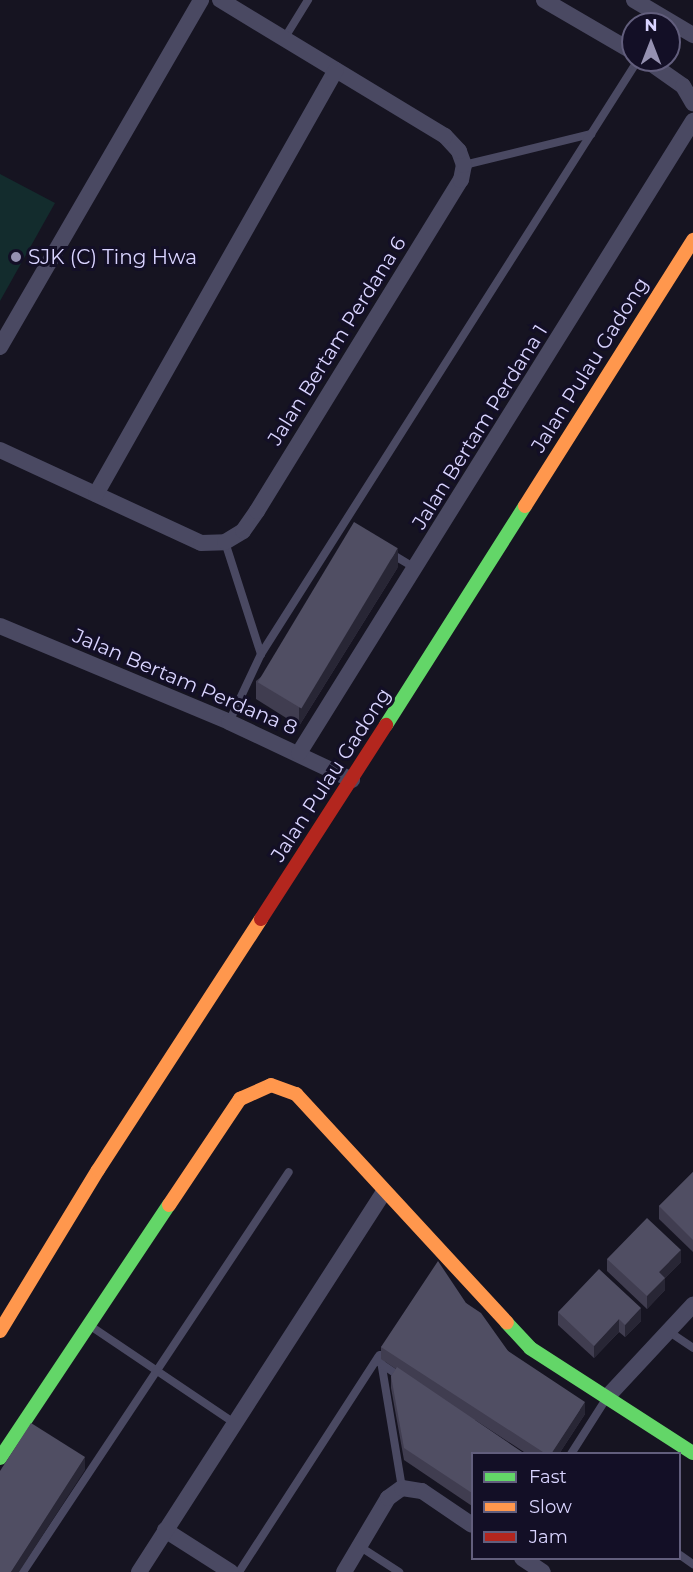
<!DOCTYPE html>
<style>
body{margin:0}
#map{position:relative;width:693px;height:1572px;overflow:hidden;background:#161421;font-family:Montserrat,sans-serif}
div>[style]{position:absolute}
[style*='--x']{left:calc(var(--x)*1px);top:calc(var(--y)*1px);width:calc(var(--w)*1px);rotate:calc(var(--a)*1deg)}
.green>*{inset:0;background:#132c2d}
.lane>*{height:8px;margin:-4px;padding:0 4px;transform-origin:4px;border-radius:4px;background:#4a4962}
.street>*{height:16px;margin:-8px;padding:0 8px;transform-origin:8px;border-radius:8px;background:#4a4962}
.fast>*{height:14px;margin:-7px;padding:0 7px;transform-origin:7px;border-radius:7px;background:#63d668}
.slow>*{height:14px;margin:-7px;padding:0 7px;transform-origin:7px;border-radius:7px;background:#ff974d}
.jam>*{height:14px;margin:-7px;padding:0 7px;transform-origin:7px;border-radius:7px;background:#b3261e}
.wall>*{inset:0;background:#403d50}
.shaded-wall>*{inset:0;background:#282635}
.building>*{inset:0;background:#504e63;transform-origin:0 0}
.dots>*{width:16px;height:16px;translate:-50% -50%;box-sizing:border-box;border:3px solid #130f26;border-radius:50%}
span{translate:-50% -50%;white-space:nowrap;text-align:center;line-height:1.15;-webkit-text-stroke:6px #130f26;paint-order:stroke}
.poi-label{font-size:20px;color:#d9d4ff}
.left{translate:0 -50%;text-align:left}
.street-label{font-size:20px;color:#d9d4ff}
.legend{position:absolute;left:471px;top:1452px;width:210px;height:108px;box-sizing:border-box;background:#130f26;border:2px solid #625e7d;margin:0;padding:8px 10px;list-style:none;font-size:18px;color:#d9d4ff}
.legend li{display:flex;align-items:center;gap:12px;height:30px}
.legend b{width:30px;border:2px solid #625e7d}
.north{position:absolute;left:621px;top:12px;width:60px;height:60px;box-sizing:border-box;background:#130f26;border:2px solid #625e7d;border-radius:50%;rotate:0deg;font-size:16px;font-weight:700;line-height:24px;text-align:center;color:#d9d4ff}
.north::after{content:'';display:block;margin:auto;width:21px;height:27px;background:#9591b1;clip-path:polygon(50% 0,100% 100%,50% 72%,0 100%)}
</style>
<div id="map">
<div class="green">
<div style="clip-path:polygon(0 174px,55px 203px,0 301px)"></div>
</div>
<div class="lane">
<div style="--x:284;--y:39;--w:46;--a:-58.4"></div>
<div style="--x:464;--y:165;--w:131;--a:-13.7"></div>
<div style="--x:225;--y:542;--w:118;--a:72.2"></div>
<div style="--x:390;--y:553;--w:29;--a:31"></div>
<div style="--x:229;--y:722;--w:75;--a:-64.8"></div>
<div style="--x:261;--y:654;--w:704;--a:-57.6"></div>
<div style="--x:89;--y:1325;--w:174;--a:34"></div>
<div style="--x:668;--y:1331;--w:30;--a:34"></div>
<div style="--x:380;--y:1355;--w:135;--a:80.6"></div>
<div style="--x:380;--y:1363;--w:27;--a:34"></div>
<div style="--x:571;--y:1454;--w:65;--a:-57.5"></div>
<div style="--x:359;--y:1546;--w:48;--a:33"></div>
<div style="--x:680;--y:1555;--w:16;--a:35"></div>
<div style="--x:23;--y:1572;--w:480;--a:-56.4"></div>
<div style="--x:239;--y:1572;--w:257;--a:-57.1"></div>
</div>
<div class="street">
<div style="--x:544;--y:0;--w:103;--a:30.3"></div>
<div style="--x:634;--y:0;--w:69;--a:30.7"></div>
<div style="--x:646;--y:60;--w:45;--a:35.1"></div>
<div style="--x:683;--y:86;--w:20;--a:60"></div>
<div style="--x:0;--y:347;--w:401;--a:-59.9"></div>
<div style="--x:0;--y:450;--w:221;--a:24.8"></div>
<div style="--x:201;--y:543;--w:24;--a:-2"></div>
<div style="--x:225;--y:542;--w:21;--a:-31"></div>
<div style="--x:243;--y:531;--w:24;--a:-55"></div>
<div style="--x:257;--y:511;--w:389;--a:-58.4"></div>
<div style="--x:461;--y:180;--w:15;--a:-79"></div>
<div style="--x:464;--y:165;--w:15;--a:-110"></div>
<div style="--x:459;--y:151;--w:21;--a:-133"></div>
<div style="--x:445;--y:136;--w:263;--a:-148.8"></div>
<div style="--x:96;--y:494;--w:487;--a:-60.5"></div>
<div style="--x:0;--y:626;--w:248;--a:22.7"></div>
<div style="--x:229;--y:722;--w:136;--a:25.2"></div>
<div style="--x:299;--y:753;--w:745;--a:-58.06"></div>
<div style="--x:608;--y:1396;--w:125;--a:-47"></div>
<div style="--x:165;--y:1530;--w:78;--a:32.5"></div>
<div style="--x:522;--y:1558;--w:25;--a:34"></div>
<div style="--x:139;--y:1572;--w:451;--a:-57.2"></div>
<div style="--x:344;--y:1572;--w:86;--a:-59.3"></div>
<div style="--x:388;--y:1498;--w:17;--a:-36"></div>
<div style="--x:402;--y:1488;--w:20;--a:9"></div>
<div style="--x:422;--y:1491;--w:60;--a:34.2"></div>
</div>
<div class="fast">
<div style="--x:386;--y:725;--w:259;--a:-57.6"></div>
<div style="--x:507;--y:1323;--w:34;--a:47"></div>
<div style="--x:530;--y:1348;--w:194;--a:32.8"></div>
<div style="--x:0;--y:1458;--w:304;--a:-56.3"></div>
</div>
<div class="slow">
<div style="--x:525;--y:506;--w:315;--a:-57.7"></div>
<div style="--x:169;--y:1205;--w:128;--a:-56.2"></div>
<div style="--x:240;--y:1099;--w:34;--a:-24"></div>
<div style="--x:271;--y:1085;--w:27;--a:20"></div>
<div style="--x:296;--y:1094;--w:311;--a:47.3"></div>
<div style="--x:0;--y:1331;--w:188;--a:-58.7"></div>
<div style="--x:98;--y:1170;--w:299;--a:-57"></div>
</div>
<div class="jam">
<div style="--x:261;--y:919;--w:231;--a:-57.2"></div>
</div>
<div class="wall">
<div style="clip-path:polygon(398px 567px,299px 726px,256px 699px,256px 681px)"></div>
<div style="clip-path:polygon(693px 1172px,693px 1252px,659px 1219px,659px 1206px)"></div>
<div style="clip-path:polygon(607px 1259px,681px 1262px,665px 1278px,665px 1290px,647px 1309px,607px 1271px)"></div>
<div style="clip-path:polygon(466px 1303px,508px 1351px,585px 1414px,559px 1454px,527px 1454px,475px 1420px,472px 1454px,472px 1506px,404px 1460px,391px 1388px,391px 1376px,396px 1369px,381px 1359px,381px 1347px)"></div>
<div style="clip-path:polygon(558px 1312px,641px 1321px,625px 1337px,619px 1332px,594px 1358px,558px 1325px)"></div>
</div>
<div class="shaded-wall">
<div style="clip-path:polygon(398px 548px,398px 567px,299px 726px,299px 708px)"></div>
<div style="clip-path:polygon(681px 1250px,681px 1262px,665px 1278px,665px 1290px,647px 1309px,647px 1296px,659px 1272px)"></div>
<div style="clip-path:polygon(641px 1308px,641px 1321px,625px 1337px,625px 1325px)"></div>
<div style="clip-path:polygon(619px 1319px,619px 1332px,594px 1358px,594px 1346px)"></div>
<div style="clip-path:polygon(585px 1402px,585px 1414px,559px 1454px,551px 1454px)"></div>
<div style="clip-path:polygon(85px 1457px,85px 1470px,19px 1572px,11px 1572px)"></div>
</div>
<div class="building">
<div style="left:354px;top:522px;width:51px;height:187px;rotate:31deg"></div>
<div style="clip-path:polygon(693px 1172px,693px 1240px,659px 1206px)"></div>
<div style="clip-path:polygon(647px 1218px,681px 1250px,659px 1272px,665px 1278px,647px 1296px,607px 1259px)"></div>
<div style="clip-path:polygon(438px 1261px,466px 1303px,481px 1313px,508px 1351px,585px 1402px,551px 1454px,546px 1454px,381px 1347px)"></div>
<div style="clip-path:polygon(599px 1269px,641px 1308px,625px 1325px,619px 1319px,594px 1346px,558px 1312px)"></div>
<div style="clip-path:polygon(397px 1367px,525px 1454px,472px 1454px,472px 1493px,404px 1448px,391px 1376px)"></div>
<div style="clip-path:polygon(31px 1423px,85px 1457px,11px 1572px,0 1572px,0 1471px)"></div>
</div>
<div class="dots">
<div style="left:16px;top:257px;background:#9591b1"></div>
</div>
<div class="poi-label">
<span class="left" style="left:28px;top:257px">SJK (C) Ting Hwa</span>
</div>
<div class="street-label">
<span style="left:337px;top:341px;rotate:-58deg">Jalan Bertam Perdana 6</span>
<span style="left:590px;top:365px;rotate:-58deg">Jalan Pulau Gadong</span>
<span style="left:480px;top:427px;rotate:-58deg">Jalan Bertam Perdana 1</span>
<span style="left:185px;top:682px;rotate:23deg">Jalan Bertam Perdana 8</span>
<span style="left:331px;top:775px;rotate:-57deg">Jalan Pulau Gadong</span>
</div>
<ul class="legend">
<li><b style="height:8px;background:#63d668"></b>Fast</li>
<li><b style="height:8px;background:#ff974d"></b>Slow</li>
<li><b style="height:8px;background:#b3261e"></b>Jam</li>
</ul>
<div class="north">N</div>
</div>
